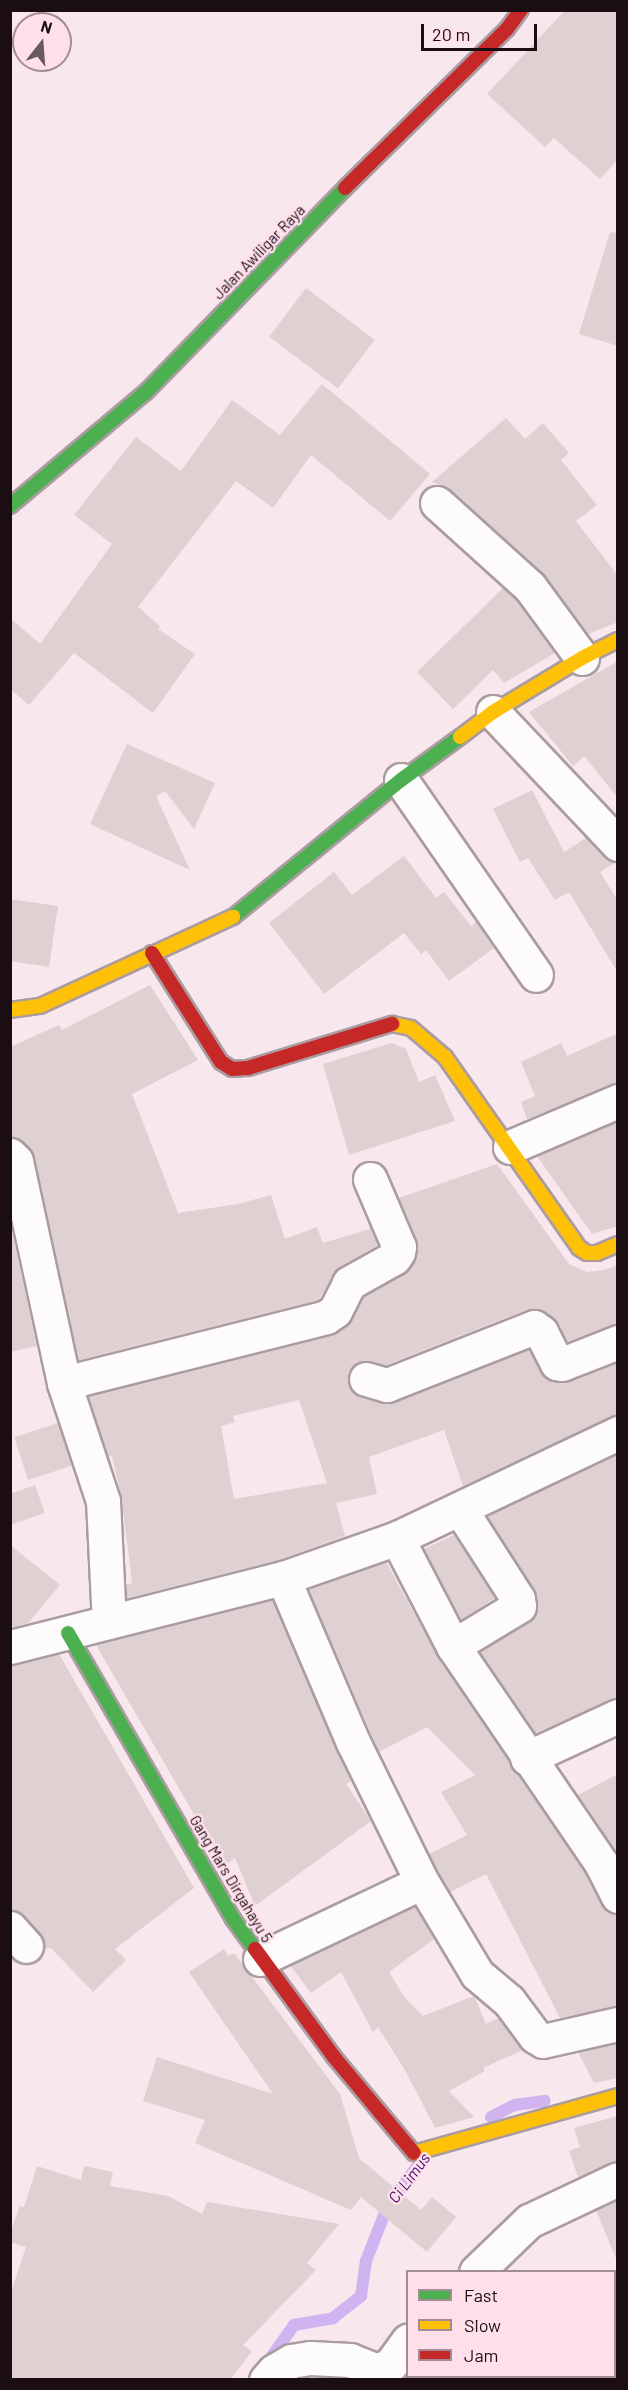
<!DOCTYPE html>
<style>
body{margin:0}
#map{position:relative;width:628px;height:2390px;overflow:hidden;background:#f8e7ed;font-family:Barlow,sans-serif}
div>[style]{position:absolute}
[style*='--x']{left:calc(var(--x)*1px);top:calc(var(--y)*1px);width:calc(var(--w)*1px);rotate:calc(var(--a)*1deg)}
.stream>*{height:12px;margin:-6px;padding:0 6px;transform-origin:6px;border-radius:6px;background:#cfb4f1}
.building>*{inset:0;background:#dfd0d2;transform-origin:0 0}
.roads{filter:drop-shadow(2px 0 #aa9ca1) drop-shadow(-2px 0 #aa9ca1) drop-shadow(0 2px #aa9ca1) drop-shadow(0 -2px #aa9ca1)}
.street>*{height:33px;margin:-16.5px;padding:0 16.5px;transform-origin:16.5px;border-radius:16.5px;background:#fefbfc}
.fast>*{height:14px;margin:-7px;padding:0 7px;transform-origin:7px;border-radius:7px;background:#4caf50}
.slow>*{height:14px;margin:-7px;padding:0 7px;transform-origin:7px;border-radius:7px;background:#ffc107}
.jam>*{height:14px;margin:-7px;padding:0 7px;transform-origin:7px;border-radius:7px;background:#c62828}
span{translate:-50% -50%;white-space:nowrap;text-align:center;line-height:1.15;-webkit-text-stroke:5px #ffe0ea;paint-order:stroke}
.street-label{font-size:15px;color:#1a0e12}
.water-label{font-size:16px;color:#3f086f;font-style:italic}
.frame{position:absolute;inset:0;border:12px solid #1a0e12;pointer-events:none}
.legend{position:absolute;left:406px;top:2270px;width:210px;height:108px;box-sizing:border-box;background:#ffe0ea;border:2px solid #a38c94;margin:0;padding:8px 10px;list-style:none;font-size:18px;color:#1a0e12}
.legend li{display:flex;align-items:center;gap:12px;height:30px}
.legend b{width:30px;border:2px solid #a38c94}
.north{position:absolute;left:12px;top:12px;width:60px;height:60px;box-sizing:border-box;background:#ffe0ea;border:2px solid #a38c94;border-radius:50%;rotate:17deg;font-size:16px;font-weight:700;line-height:24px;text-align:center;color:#1a0e12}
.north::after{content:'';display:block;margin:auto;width:21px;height:27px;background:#685a5f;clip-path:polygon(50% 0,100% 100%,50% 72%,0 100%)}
.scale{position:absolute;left:421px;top:24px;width:116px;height:27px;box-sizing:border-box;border:3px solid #1a0e12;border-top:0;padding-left:8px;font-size:18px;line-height:21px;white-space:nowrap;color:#1a0e12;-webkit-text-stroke:4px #ffe0ea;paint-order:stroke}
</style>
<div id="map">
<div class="stream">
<div style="--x:491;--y:2117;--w:27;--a:-27"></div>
<div style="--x:515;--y:2105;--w:30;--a:-8"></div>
<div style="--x:267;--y:2363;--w:47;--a:-54.6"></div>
<div style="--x:294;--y:2325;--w:40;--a:-10"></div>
<div style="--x:333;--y:2318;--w:36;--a:-38"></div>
<div style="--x:361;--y:2296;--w:35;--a:-82"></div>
<div style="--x:366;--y:2261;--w:60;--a:-68.6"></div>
<div style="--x:388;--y:2205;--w:61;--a:-52.9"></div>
</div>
<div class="building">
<div style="clip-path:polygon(565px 10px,618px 10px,618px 159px,600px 179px,554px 138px,545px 147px,487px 94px)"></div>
<div style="clip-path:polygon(610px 232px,618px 233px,618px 346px,579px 334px)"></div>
<div style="left:306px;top:288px;width:86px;height:61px;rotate:37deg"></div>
<div style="clip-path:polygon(322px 384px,430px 474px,390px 521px,311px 455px,273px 508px,236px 481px,138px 607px,160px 626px,158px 629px,195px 654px,153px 713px,74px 653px,29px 705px,10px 689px,10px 618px,40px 644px,112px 544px,74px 515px,136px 437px,181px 471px,232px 400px,280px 435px)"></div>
<div style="clip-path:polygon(506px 418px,525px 439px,543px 423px,569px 453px,561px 460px,597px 505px,576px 521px,618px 576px,618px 622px,588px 634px,543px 573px,450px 489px,432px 482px)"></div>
<div style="clip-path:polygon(503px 588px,516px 600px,555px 653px,504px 683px,493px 670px,453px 709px,417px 672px)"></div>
<div style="clip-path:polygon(618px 661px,618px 798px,584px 756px,573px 766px,529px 712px)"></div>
<div style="clip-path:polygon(127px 744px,215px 783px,194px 829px,165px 791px,156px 796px,190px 870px,90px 824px)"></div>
<div style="clip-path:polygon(532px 790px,564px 852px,586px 838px,604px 857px,616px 862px,600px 872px,618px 901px,618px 973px,569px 892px,555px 900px,528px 858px,520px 862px,493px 809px)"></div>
<div style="clip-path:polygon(404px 856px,436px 898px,444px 892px,471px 926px,476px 922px,494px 948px,449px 981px,426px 950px,421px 954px,404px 933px,324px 994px,269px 923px,334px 872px,352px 895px)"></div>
<div style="clip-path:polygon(10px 899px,58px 906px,49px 967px,10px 961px)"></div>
<div style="clip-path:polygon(150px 985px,198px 1060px,132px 1094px,178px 1213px,238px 1204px,271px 1195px,285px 1239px,317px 1227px,323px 1243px,370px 1229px,369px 1225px,378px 1245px,339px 1267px,318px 1300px,78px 1360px,34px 1157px,23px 1142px,10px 1137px,10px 1047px,59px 1025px,62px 1030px)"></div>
<div style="clip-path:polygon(618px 1033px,618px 1083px,527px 1119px,521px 1102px,535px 1096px,521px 1062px,561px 1043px,567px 1056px)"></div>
<div style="clip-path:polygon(392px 1043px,406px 1049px,419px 1082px,435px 1075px,455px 1121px,349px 1155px,323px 1064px)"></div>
<div style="clip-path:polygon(618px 1122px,618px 1226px,592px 1234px,537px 1156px)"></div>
<div style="clip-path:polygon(evenodd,497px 1164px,569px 1264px,587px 1272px,604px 1270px,618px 1265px,618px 1324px,567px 1342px,552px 1317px,537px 1309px,528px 1309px,386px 1365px,361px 1361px,353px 1366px,348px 1373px,348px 1384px,353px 1392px,361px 1397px,382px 1403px,393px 1403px,529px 1349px,545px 1378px,558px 1382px,569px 1381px,618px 1362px,618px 1415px,463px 1486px,444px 1430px,369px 1457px,377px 1494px,336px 1503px,345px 1536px,278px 1560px,127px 1598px,126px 1585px,132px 1583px,121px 1495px,112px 1456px,108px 1457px,88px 1396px,336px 1333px,351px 1320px,363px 1297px,403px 1274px,414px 1262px,417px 1251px,416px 1240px,399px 1198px,497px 1164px,299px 1400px,327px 1483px,234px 1499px,221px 1426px,235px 1422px,233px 1416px,299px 1400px)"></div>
<div style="clip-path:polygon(10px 1224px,37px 1346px,10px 1352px)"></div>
<div style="left:58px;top:1423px;width:45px;height:46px;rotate:72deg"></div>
<div style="clip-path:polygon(618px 1454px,618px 1698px,535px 1733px,480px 1652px,529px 1622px,536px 1613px,538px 1604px,534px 1589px,487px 1516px)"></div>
<div style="clip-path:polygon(35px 1485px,45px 1513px,10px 1525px,10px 1494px)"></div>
<div style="clip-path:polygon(454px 1535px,495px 1598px,460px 1620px,424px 1549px)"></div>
<div style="clip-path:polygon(10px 1545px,60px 1585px,28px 1623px,10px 1628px)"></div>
<div style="clip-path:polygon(386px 1562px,438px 1657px,585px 1873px,602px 1905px,608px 1912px,618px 1915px,618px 2006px,560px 2018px,486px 1874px,450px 1892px,438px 1873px,429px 1854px,467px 1835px,441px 1792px,475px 1775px,427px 1727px,379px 1752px,308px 1589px)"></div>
<div style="clip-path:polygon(272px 1600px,351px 1781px,346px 1784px,371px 1821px,255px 1906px,235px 1858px,224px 1866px,96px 1645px)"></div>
<div style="clip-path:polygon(59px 1654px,194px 1888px,115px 1949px,126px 1960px,93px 1992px,51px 1948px,44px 1948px,40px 1934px,24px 1916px,10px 1909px,10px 1665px)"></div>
<div style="clip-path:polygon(618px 1774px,618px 1854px,578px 1795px)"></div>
<div style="clip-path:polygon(415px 1906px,434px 1939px,389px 1972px,405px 1998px,423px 2016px,474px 1996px,486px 2024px,498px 2018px,523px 2050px,483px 2068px,485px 2071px,449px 2091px,474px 2117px,435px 2128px,406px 2072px,378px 2027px,373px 2032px,341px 1972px,311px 1993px,290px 1965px)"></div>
<div style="clip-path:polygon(224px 1949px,228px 1956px,234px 1953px,340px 2094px,359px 2158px,421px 2210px,432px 2197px,456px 2217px,427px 2252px,361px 2197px,351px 2210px,195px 2143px,205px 2120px,143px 2101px,157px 2057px,273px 2094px,189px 1972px)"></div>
<div style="clip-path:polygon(618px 2043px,618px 2078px,594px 2083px,578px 2052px)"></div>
<div style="clip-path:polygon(618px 2116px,618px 2161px,578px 2177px,569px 2151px,580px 2147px,574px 2128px)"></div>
<div style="clip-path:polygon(37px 2166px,81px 2180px,84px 2166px,113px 2172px,110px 2186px,168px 2196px,202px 2214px,207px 2202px,339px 2224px,307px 2263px,316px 2270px,243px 2345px,252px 2351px,231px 2379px,10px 2379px,10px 2295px,26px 2247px,10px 2242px,10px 2233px,20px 2206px,24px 2207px)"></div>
<div style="clip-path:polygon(618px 2200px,618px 2261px,617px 2261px,596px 2210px)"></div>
</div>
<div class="roads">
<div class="street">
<div style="--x:437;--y:503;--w:125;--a:42.1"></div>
<div style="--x:530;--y:587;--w:88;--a:53.8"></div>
<div style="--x:493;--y:712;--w:182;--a:46.6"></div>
<div style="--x:401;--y:780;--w:237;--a:55.3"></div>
<div style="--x:510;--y:1147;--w:117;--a:-23.1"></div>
<div style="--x:10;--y:1155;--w:8;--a:45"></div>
<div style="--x:16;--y:1161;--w:227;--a:77.8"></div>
<div style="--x:64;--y:1383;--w:124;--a:71.7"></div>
<div style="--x:103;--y:1501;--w:121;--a:87.2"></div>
<div style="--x:366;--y:1379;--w:22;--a:16"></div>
<div style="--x:387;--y:1385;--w:158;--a:-21.5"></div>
<div style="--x:534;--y:1327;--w:9;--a:36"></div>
<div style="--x:541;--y:1332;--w:35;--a:63"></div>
<div style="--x:557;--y:1363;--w:5;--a:11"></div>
<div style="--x:562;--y:1364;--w:60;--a:-21.4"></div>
<div style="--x:64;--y:1383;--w:270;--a:-14.1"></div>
<div style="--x:326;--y:1317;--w:11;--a:-34"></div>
<div style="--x:335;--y:1311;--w:31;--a:-63"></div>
<div style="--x:349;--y:1283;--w:51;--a:-29.1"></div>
<div style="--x:394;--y:1258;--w:7;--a:-56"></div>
<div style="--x:398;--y:1252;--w:5;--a:-79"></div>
<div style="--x:399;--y:1247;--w:74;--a:-113.1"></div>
<div style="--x:397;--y:1538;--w:122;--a:62.6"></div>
<div style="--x:453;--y:1646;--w:263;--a:55.7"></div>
<div style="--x:601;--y:1863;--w:37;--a:63"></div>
<div style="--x:283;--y:1578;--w:178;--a:66.9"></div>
<div style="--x:353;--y:1742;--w:156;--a:63.8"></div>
<div style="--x:422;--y:1882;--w:107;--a:59.1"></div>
<div style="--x:477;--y:1974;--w:42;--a:40.2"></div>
<div style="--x:509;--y:2001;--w:44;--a:53.4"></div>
<div style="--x:535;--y:2036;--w:9;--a:32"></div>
<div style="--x:543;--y:2041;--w:77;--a:-12.8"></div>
<div style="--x:453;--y:1646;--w:77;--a:-31.2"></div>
<div style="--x:519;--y:1606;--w:7;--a:-98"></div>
<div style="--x:518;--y:1599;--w:107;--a:-122.8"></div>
<div style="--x:10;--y:1647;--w:282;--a:-14.2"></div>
<div style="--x:283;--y:1578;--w:121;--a:-19.3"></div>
<div style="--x:397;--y:1538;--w:245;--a:-25.4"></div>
<div style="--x:527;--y:1758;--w:100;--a:-24.8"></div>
<div style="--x:10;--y:1928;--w:24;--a:48"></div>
<div style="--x:260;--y:1959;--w:179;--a:-25.4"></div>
<div style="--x:476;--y:2272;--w:74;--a:-43.9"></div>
<div style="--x:529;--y:2221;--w:98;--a:-25.3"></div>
<div style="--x:266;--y:2380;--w:12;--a:-48"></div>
<div style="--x:274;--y:2371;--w:20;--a:-30"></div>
<div style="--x:291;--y:2361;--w:19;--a:-9"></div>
<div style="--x:310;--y:2358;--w:40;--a:2.9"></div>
<div style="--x:350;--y:2360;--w:27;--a:22"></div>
<div style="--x:375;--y:2370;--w:9;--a:-13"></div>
<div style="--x:384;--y:2368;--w:8;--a:-30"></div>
<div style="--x:391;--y:2364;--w:29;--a:-54"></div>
</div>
<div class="fast">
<div style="--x:10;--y:506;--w:177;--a:-40"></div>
<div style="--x:146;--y:392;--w:285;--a:-45.7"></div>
<div style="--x:233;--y:917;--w:217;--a:-39.2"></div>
<div style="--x:401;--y:780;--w:73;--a:-36.1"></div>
<div style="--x:68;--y:1633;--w:330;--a:60"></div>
<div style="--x:233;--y:1919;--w:37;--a:54"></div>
</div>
<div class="slow">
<div style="--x:460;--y:737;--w:41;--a:-37.1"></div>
<div style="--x:493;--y:712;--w:104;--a:-31.2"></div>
<div style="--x:582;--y:658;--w:40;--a:-26.6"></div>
<div style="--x:10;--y:1010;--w:30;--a:-8"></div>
<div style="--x:40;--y:1006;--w:213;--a:-24.8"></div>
<div style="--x:392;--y:1024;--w:19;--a:12"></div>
<div style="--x:411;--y:1028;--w:45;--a:40.5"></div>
<div style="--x:445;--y:1057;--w:233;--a:54.9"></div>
<div style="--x:579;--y:1248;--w:9;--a:32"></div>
<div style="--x:587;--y:1253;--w:10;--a:0"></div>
<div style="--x:597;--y:1253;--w:23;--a:-23"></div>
<div style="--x:414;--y:2153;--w:212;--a:-15.6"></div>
</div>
<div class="jam">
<div style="--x:345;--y:188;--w:227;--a:-44.5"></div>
<div style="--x:507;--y:29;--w:24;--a:-54"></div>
<div style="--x:152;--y:953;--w:129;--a:57.7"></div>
<div style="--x:221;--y:1062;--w:13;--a:32"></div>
<div style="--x:232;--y:1069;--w:16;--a:-4"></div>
<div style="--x:248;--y:1068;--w:151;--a:-17"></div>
<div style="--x:255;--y:1949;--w:134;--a:53.8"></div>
<div style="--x:334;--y:2057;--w:125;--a:50.2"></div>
</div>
</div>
<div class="street-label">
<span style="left:259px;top:252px;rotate:-46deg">Jalan Awiligar Raya</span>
<span style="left:231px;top:1879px;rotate:59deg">Gang Mars Dirgahayu 5</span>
</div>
<div class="water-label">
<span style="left:409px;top:2178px;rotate:-53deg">Ci Limus</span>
</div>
<div class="frame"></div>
<ul class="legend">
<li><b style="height:8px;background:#4caf50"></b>Fast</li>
<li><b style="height:8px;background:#ffc107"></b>Slow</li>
<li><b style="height:8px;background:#c62828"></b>Jam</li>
</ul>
<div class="north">N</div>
<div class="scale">20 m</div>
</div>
